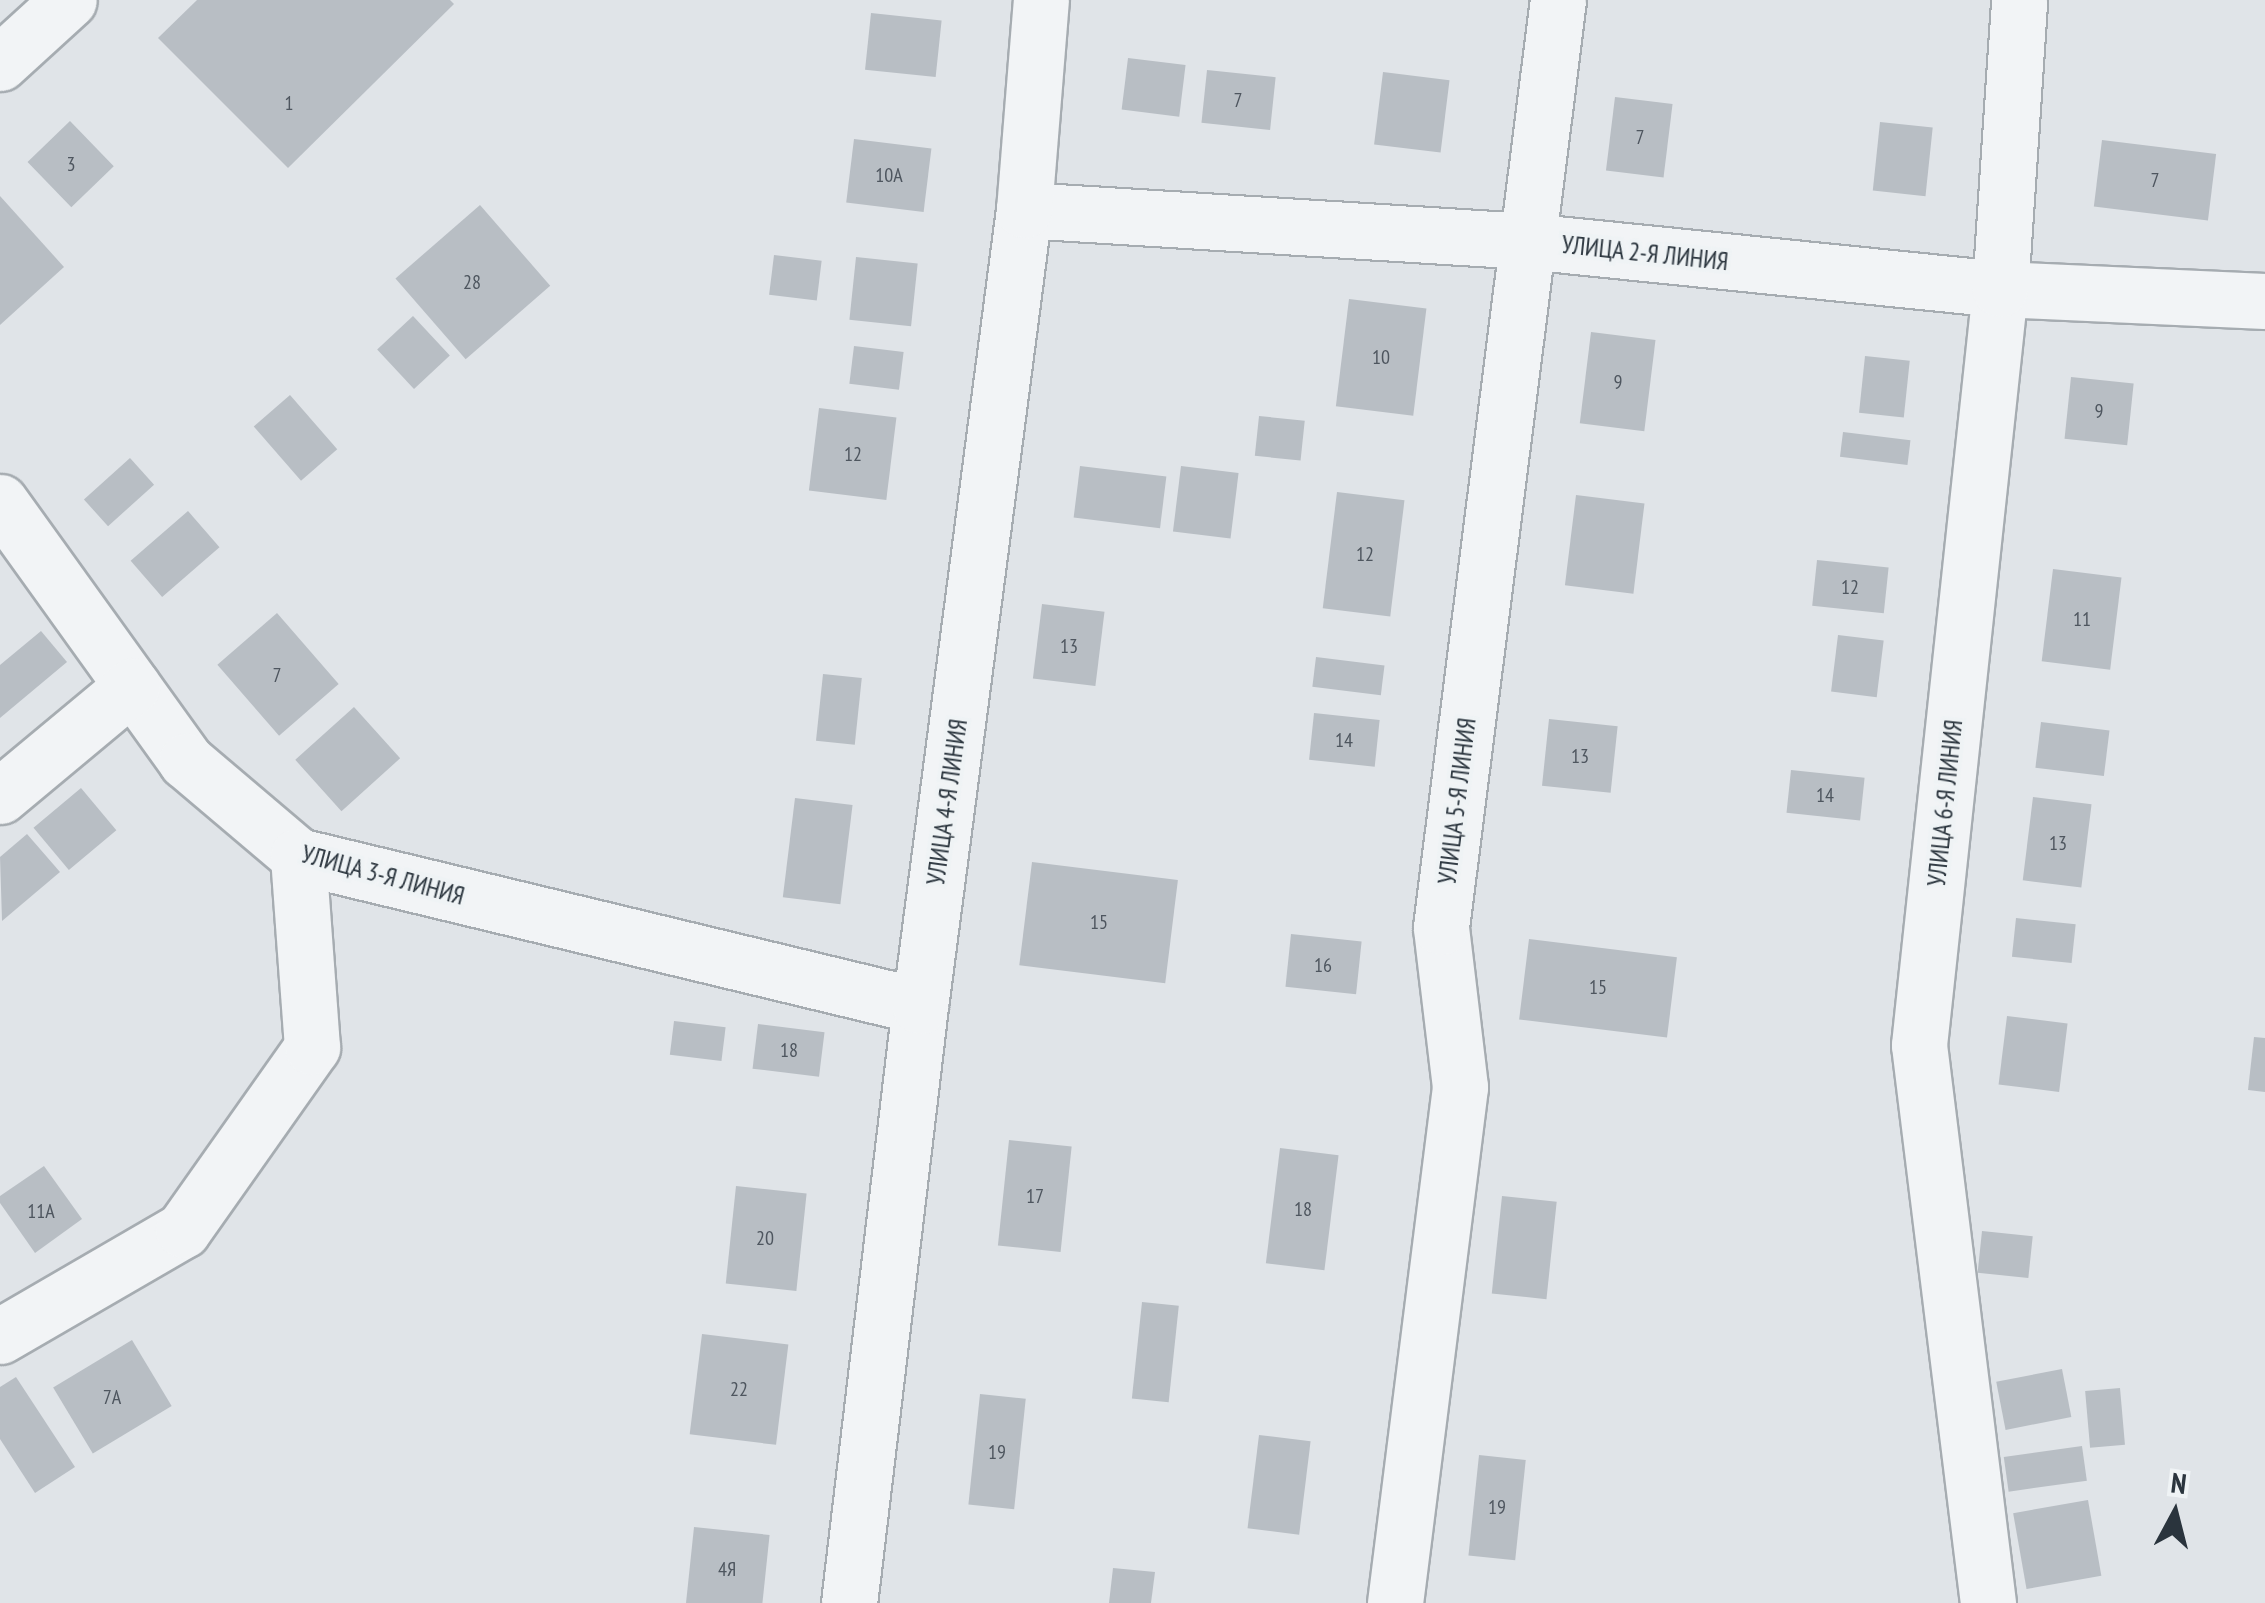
<!DOCTYPE html>
<meta charset="utf-8">
<style>
body{margin:0}
#map{position:relative;width:2265px;height:1603px;overflow:hidden;background:#e0e4e8;font-family:"PT Sans Narrow",sans-serif}
div>[style]{position:absolute}
[style*='--x']{left:calc(var(--x)*1px);top:calc(var(--y)*1px);width:calc(var(--w)*1px);rotate:calc(var(--a)*1deg)}
.building>*{inset:0;background:#b8bec4;transform-origin:0 0}
.roads{filter:drop-shadow(2px 0 #a6acb1) drop-shadow(-2px 0 #a6acb1) drop-shadow(0 2px #a6acb1) drop-shadow(0 -2px #a6acb1)}
.minor>*{height:55px;margin:-27.5px;padding:0 27.5px;transform-origin:27.5px;border-radius:27.5px;background:#f2f4f6}
span{translate:-50% -50%;white-space:nowrap;text-align:center;line-height:1.15;-webkit-text-stroke:8px #eff3f5;paint-order:stroke}
.number-label{font-size:20px;color:#4e565f}
.number-label span{-webkit-text-stroke-width:0}
.street-label{font-size:25px;color:#2a343d}
.north{position:absolute;left:2125px;top:1463px;width:100px;height:100px;-webkit-text-stroke:8px #eff3f5;paint-order:stroke;rotate:7deg;font-size:28px;font-weight:700;line-height:40px;text-align:center;color:#2a343d}
.north::after{content:'';display:block;margin:auto;width:35px;height:45px;background:#2a343d;clip-path:polygon(50% 0,100% 100%,50% 72%,0 100%)}
</style>
<div id="map">
<div class="building">
<div style="clip-path:polygon(197px 0,450px 0,454px 4px,288px 168px,158px 38px)"></div>
<div style="left:871px;top:13px;width:71px;height:57px;rotate:6deg"></div>
<div style="left:1128px;top:58px;width:58px;height:52px;rotate:7deg"></div>
<div style="left:1207px;top:70px;width:69px;height:53px;rotate:6deg"></div>
<div style="left:1383px;top:72px;width:67px;height:73px;rotate:7deg"></div>
<div style="left:1615px;top:97px;width:58px;height:74px;rotate:7deg"></div>
<div style="left:70px;top:121px;width:63px;height:59px;rotate:46deg"></div>
<div style="left:1880px;top:122px;width:53px;height:69px;rotate:6deg"></div>
<div style="left:854px;top:139px;width:78px;height:64px;rotate:7deg"></div>
<div style="left:2102px;top:140px;width:115px;height:67px;rotate:7deg"></div>
<div style="clip-path:polygon(0 196px,64px 267px,0 325px)"></div>
<div style="left:480px;top:205px;width:107px;height:112px;rotate:49deg"></div>
<div style="left:774px;top:255px;width:48px;height:40px;rotate:7deg"></div>
<div style="left:856px;top:257px;width:62px;height:63px;rotate:6deg"></div>
<div style="left:1349px;top:299px;width:78px;height:108px;rotate:7deg"></div>
<div style="left:413px;top:316px;width:54px;height:49px;rotate:47deg"></div>
<div style="left:1591px;top:332px;width:65px;height:92px;rotate:7deg"></div>
<div style="left:854px;top:346px;width:50px;height:38px;rotate:7deg"></div>
<div style="left:1865px;top:356px;width:45px;height:57px;rotate:6deg"></div>
<div style="left:2071px;top:377px;width:63px;height:62px;rotate:6deg"></div>
<div style="left:290px;top:395px;width:72px;height:48px;rotate:49deg"></div>
<div style="left:819px;top:408px;width:78px;height:83px;rotate:7deg"></div>
<div style="left:1259px;top:416px;width:46px;height:40px;rotate:6deg"></div>
<div style="left:1843px;top:432px;width:68px;height:25px;rotate:7deg"></div>
<div style="left:130px;top:458px;width:36px;height:62px;rotate:48deg"></div>
<div style="left:1080px;top:466px;width:87px;height:52px;rotate:7deg"></div>
<div style="left:1181px;top:466px;width:58px;height:66px;rotate:7deg"></div>
<div style="left:1337px;top:492px;width:68px;height:117px;rotate:7deg"></div>
<div style="left:1576px;top:495px;width:69px;height:91px;rotate:7deg"></div>
<div style="left:188px;top:511px;width:48px;height:76px;rotate:49deg"></div>
<div style="left:1817px;top:560px;width:72px;height:46px;rotate:6deg"></div>
<div style="left:2053px;top:569px;width:69px;height:93px;rotate:7deg"></div>
<div style="left:1042px;top:604px;width:63px;height:75px;rotate:7deg"></div>
<div style="left:277px;top:613px;width:94px;height:79px;rotate:49deg"></div>
<div style="clip-path:polygon(41px 631px,67px 662px,0 718px,0 665px)"></div>
<div style="left:1838px;top:635px;width:46px;height:57px;rotate:7deg"></div>
<div style="left:1316px;top:657px;width:69px;height:30px;rotate:7deg"></div>
<div style="left:823px;top:674px;width:39px;height:67px;rotate:6deg"></div>
<div style="left:354px;top:707px;width:69px;height:79px;rotate:48deg"></div>
<div style="left:1314px;top:713px;width:66px;height:47px;rotate:6deg"></div>
<div style="left:1549px;top:719px;width:69px;height:67px;rotate:6deg"></div>
<div style="left:2041px;top:722px;width:69px;height:46px;rotate:7deg"></div>
<div style="left:1791px;top:770px;width:74px;height:43px;rotate:6deg"></div>
<div style="left:81px;top:788px;width:55px;height:62px;rotate:50deg"></div>
<div style="left:2033px;top:797px;width:59px;height:84px;rotate:7deg"></div>
<div style="left:795px;top:798px;width:58px;height:100px;rotate:7deg"></div>
<div style="clip-path:polygon(27px 834px,60px 872px,2px 921px,0 857px)"></div>
<div style="left:1032px;top:862px;width:147px;height:104px;rotate:7deg"></div>
<div style="left:2016px;top:918px;width:60px;height:39px;rotate:6deg"></div>
<div style="left:1291px;top:934px;width:71px;height:53px;rotate:6deg"></div>
<div style="left:1529px;top:939px;width:149px;height:81px;rotate:7deg"></div>
<div style="left:2007px;top:1016px;width:61px;height:69px;rotate:7deg"></div>
<div style="left:674px;top:1021px;width:52px;height:34px;rotate:7deg"></div>
<div style="left:758px;top:1024px;width:67px;height:45px;rotate:7deg"></div>
<div style="clip-path:polygon(2254px 1037px,2265px 1038px,2265px 1092px,2248px 1090px)"></div>
<div style="left:1009px;top:1140px;width:63px;height:106px;rotate:6deg"></div>
<div style="left:1280px;top:1148px;width:59px;height:116px;rotate:7deg"></div>
<div style="clip-path:polygon(44px 1166px,82px 1219px,35px 1253px,0 1203px,0 1196px)"></div>
<div style="left:736px;top:1186px;width:71px;height:98px;rotate:6deg"></div>
<div style="left:1502px;top:1196px;width:55px;height:98px;rotate:6deg"></div>
<div style="left:1982px;top:1231px;width:51px;height:42px;rotate:6deg"></div>
<div style="left:1142px;top:1302px;width:37px;height:97px;rotate:6deg"></div>
<div style="left:702px;top:1334px;width:87px;height:101px;rotate:7deg"></div>
<div style="left:132px;top:1340px;width:77px;height:92px;rotate:59deg"></div>
<div style="left:2062px;top:1369px;width:49px;height:67px;rotate:79deg"></div>
<div style="clip-path:polygon(16px 1377px,75px 1467px,35px 1493px,0 1439px,0 1387px)"></div>
<div style="left:2120px;top:1388px;width:57px;height:35px;rotate:85deg"></div>
<div style="left:980px;top:1394px;width:46px;height:111px;rotate:6deg"></div>
<div style="left:1259px;top:1435px;width:52px;height:94px;rotate:7deg"></div>
<div style="left:2082px;top:1446px;width:35px;height:79px;rotate:82deg"></div>
<div style="left:1479px;top:1455px;width:47px;height:101px;rotate:6deg"></div>
<div style="left:2088px;top:1500px;width:77px;height:76px;rotate:80deg"></div>
<div style="left:694px;top:1527px;width:76px;height:77px;rotate:6deg"></div>
<div style="clip-path:polygon(1113px 1568px,1155px 1572px,1151px 1603px,1109px 1603px)"></div>
</div>
<div class="roads">
<div class="minor">
<div style="--x:0;--y:63;--w:93;--a:-42.4"></div>
<div style="--x:1024;--y:210;--w:504;--a:3.53"></div>
<div style="--x:1527;--y:241;--w:475;--a:5.8"></div>
<div style="--x:2000;--y:289;--w:265;--a:2.6"></div>
<div style="--x:0;--y:502;--w:319;--a:54.3"></div>
<div style="--x:186;--y:761;--w:147;--a:40.3"></div>
<div style="--x:298;--y:856;--w:640;--a:13.56"></div>
<div style="--x:0;--y:796;--w:172;--a:-39.8"></div>
<div style="--x:0;--y:1336;--w:211;--a:-30.1"></div>
<div style="--x:183;--y:1230;--w:224;--a:-54.8"></div>
<div style="--x:312;--y:1047;--w:192;--a:-94.2"></div>
<div style="--x:849;--y:1603;--w:601;--a:-83.22"></div>
<div style="--x:920;--y:1006;--w:803;--a:-82.56"></div>
<div style="--x:1024;--y:210;--w:211;--a:-85.4"></div>
<div style="--x:1395;--y:1603;--w:520;--a:-82.82"></div>
<div style="--x:1460;--y:1087;--w:161;--a:-96.8"></div>
<div style="--x:1441;--y:927;--w:934;--a:-82.81"></div>
<div style="--x:1988;--y:1603;--w:562;--a:-97.05"></div>
<div style="--x:1919;--y:1045;--w:760;--a:-83.88"></div>
<div style="--x:2000;--y:289;--w:290;--a:-86.2"></div>
</div>
</div>
<div class="number-label">
<span style="left:1238px;top:100px">7</span>
<span style="left:289px;top:103px">1</span>
<span style="left:1640px;top:137px">7</span>
<span style="left:71px;top:164px">3</span>
<span style="left:889px;top:175px">10А</span>
<span style="left:2155px;top:180px">7</span>
<span style="left:472px;top:282px">28</span>
<span style="left:1381px;top:357px">10</span>
<span style="left:1618px;top:382px">9</span>
<span style="left:2099px;top:411px">9</span>
<span style="left:853px;top:454px">12</span>
<span style="left:1365px;top:554px">12</span>
<span style="left:1850px;top:587px">12</span>
<span style="left:2082px;top:619px">11</span>
<span style="left:1069px;top:646px">13</span>
<span style="left:277px;top:675px">7</span>
<span style="left:1344px;top:740px">14</span>
<span style="left:1580px;top:756px">13</span>
<span style="left:1825px;top:795px">14</span>
<span style="left:2058px;top:843px">13</span>
<span style="left:1099px;top:922px">15</span>
<span style="left:1323px;top:965px">16</span>
<span style="left:1598px;top:987px">15</span>
<span style="left:789px;top:1050px">18</span>
<span style="left:1035px;top:1196px">17</span>
<span style="left:1303px;top:1209px">18</span>
<span style="left:41px;top:1211px">11А</span>
<span style="left:765px;top:1238px">20</span>
<span style="left:739px;top:1389px">22</span>
<span style="left:112px;top:1397px">7А</span>
<span style="left:997px;top:1452px">19</span>
<span style="left:1497px;top:1507px">19</span>
<span style="left:727px;top:1569px">4Я</span>
</div>
<div class="street-label">
<span style="left:1645px;top:253px;rotate:6deg">УЛИЦА 2-Я ЛИНИЯ</span>
<span style="left:1457px;top:801px;rotate:-83deg">УЛИЦА 5-Я ЛИНИЯ</span>
<span style="left:947px;top:802px;rotate:-82deg">УЛИЦА 4-Я ЛИНИЯ</span>
<span style="left:1945px;top:803px;rotate:-84deg">УЛИЦА 6-Я ЛИНИЯ</span>
<span style="left:383px;top:875px;rotate:15deg">УЛИЦА 3-Я ЛИНИЯ</span>
</div>
<div class="north">N</div>
</div>
